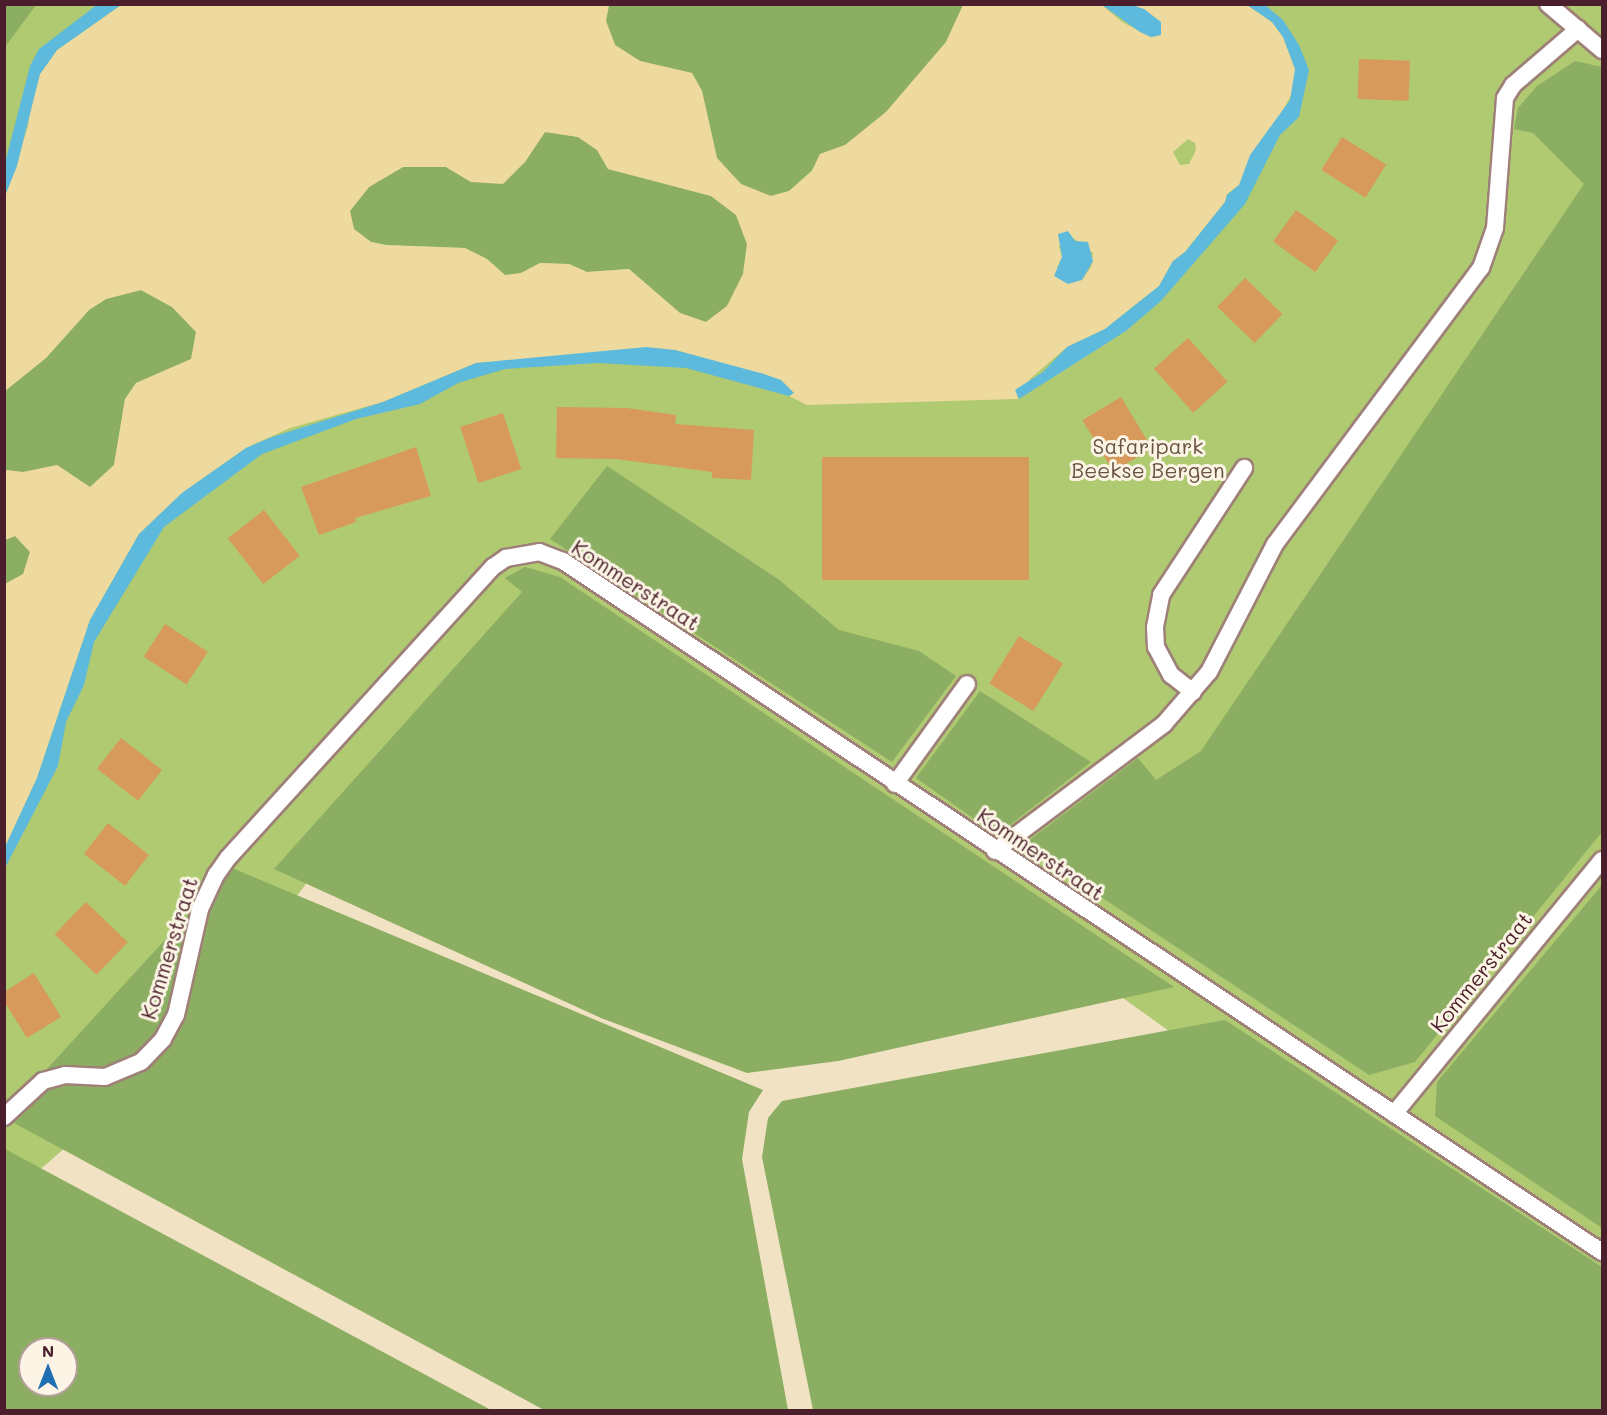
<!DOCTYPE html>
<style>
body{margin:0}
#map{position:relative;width:1607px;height:1415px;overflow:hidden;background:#f1e2c4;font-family:Mali,sans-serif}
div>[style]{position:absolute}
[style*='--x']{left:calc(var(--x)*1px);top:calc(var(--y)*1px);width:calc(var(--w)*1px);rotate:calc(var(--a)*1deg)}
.green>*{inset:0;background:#afca70}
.forest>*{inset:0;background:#8bae62}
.sand>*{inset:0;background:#eeda9e}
.water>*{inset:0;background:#5ebadc}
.building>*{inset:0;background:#d89a5b;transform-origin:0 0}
.roads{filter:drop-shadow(2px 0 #9e8078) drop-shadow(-2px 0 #9e8078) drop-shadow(0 2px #9e8078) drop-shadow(0 -2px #9e8078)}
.lane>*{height:16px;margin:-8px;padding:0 8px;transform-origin:8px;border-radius:8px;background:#fff}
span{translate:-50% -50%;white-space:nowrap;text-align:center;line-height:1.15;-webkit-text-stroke:6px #fcf5e5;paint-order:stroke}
.park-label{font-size:21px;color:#685240}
.street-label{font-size:21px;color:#4a1f2b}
.frame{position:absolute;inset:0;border:6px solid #4a1f2b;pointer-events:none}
.north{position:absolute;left:18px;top:1337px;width:60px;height:60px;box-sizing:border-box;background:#fcf5e5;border:2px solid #b59f9b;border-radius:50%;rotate:0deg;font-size:16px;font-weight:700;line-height:24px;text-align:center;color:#4a1f2b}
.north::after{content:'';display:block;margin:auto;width:21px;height:27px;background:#1f6fb2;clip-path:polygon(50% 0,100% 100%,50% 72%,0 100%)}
</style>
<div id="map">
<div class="green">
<div style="clip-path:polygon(5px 5px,1602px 5px,1602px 1321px,1468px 1245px,539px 580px,181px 1047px,5px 1200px)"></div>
</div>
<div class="forest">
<div style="clip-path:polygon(5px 4px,36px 5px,5px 47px,4px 5px)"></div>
<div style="clip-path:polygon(609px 4px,963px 5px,946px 42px,886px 112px,845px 145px,820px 154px,812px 170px,789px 191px,771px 196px,741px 184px,717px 158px,702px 91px,692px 73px,640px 61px,615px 45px,606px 21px)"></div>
<div style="clip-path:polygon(1575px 61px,1602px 67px,1602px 832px,1415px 1062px,1369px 1075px,1023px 845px,1138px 758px,1156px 780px,1201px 751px,1584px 184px,1533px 133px,1514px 129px,1518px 108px,1537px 86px)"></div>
<div style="clip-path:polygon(545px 132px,578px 137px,597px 150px,608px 169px,711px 196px,736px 215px,747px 244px,743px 274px,727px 306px,706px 322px,680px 313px,629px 269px,587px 272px,569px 264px,540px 263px,521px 273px,505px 275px,487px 259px,465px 248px,386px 245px,371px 242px,354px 229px,350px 211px,369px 187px,403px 167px,446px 167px,471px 182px,525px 162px)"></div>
<div style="clip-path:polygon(141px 290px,172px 307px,197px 332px,191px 359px,136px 383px,125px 399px,114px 465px,90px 487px,57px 465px,23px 472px,5px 470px,5px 391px,46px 358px,89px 310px,106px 299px)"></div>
<div style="clip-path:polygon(607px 466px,778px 579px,839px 630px,919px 651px,956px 676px,892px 762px,550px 539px)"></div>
<div style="clip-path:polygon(15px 536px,30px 552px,24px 574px,5px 584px,5px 540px)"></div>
<div style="clip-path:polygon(525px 567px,560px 577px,1174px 987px,838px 1061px,747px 1073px,601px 1018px,274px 869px,522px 592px,505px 578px)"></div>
<div style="clip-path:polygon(980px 691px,1091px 762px,997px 835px,916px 778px)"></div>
<div style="clip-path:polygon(232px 868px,763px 1090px,749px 1112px,742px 1159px,788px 1410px,544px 1410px,14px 1123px,47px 1090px,67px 1084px,106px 1084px,142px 1070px,171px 1044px,184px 1013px,208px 912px,220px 881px)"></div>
<div style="clip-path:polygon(1602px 885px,1602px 1228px,1435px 1116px,1437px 1082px)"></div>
<div style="clip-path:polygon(194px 908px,171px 1010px,159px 1034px,137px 1056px,104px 1070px,47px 1069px)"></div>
<div style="clip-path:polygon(1225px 1020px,1602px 1267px,1602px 1410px,813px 1410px,762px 1157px,768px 1118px,782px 1101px)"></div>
<div style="clip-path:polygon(evenodd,4px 1149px,5px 1149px,491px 1410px,5px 1410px,4px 1149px,30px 1349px,66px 1349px,66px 1385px,30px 1385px,30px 1349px)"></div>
</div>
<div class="sand">
<div style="clip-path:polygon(evenodd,121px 5px,609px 5px,606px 21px,615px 45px,640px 61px,692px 73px,702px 91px,717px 158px,741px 184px,771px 196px,789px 191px,812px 171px,820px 154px,845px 145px,886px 112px,946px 42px,963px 5px,1102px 5px,1122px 22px,1151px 37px,1161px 35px,1132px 5px,1247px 5px,1272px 22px,1283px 37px,1295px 69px,1295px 89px,1239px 185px,1227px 194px,1225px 202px,1185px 252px,1173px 261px,1159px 286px,1105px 329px,1067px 347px,1031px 378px,1017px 396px,1019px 399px,807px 405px,789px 396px,794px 393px,781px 380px,675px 350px,476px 363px,383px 402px,290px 428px,246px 448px,182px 493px,139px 534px,90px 620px,37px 778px,5px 847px,5px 584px,23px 574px,30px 552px,15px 536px,5px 540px,5px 470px,23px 472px,57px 465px,90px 487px,114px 465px,125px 399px,136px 383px,191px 359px,196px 332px,172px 307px,141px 290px,106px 299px,89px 310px,46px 358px,5px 391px,5px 196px,28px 126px,31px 102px,40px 74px,57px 50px,121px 5px,545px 132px,578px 137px,597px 150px,608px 169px,711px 196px,736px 215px,747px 244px,743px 274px,727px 306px,706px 322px,680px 313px,629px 269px,587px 272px,569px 264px,540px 263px,521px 273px,505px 275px,487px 259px,465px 248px,386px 245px,371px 242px,354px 229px,350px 211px,369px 187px,403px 167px,446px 167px,471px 182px,503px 184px,525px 162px,545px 132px,121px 5px,1188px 139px,1195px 143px,1196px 150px,1189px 164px,1180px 165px,1173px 152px,1188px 139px,121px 5px,1073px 238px,1093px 253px,1091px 267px,1082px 280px,1057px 267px,1062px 257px,1059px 246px,1073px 238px)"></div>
</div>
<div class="water">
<div style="clip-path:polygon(98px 4px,121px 5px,57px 50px,40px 74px,17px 166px,5px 196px,5px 163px,30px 66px,39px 49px)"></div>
<div style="clip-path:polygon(1102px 5px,1132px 5px,1144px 9px,1161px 22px,1161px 35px,1151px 37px,1140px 32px)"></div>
<div style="clip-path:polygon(1247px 5px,1265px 5px,1283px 20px,1299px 45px,1309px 70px,1299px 117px,1280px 135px,1245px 204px,1161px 301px,1126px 331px,1019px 399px,1015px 390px,1043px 372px,1067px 347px,1105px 329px,1159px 286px,1173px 261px,1185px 252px,1225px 202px,1227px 195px,1239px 185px,1250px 155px,1290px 100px,1295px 69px,1283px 37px,1272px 22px)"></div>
<div style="clip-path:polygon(1068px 231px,1075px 241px,1088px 242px,1093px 261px,1082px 280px,1068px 284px,1054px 276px,1062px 257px,1058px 234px)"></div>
<div style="clip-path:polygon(646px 347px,675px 350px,764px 374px,781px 380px,794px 393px,789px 396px,686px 368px,598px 363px,505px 369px,458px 383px,420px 404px,356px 419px,262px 454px,164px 527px,94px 642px,84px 685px,66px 722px,58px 766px,5px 868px,5px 847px,37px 778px,90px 620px,139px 534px,182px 493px,246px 448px,272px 437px,383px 402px,476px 363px)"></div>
</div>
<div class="building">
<div style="left:1359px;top:59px;width:51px;height:40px;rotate:2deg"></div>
<div style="left:1342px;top:137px;width:52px;height:39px;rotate:32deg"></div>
<div style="left:1296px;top:210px;width:52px;height:39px;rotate:36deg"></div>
<div style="left:1245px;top:278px;width:52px;height:40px;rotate:44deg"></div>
<div style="left:1188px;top:338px;width:59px;height:46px;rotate:48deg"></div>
<div style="left:1121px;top:397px;width:60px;height:45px;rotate:59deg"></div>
<div style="clip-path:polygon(557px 407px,627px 408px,676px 415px,675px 424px,754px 430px,751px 480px,712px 478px,712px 472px,616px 459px,556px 458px)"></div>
<div style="left:503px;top:413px;width:59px;height:45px;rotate:72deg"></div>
<div style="clip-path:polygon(416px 447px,431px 496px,355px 518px,356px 522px,319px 535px,301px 487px)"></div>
<div style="left:1029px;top:457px;width:123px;height:207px;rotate:90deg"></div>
<div style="left:264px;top:510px;width:58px;height:46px;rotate:52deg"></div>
<div style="left:165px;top:624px;width:51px;height:39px;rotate:33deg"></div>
<div style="left:1019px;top:636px;width:52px;height:56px;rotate:32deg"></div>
<div style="left:121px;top:738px;width:52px;height:39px;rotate:38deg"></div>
<div style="left:108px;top:823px;width:52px;height:39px;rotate:38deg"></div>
<div style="left:86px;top:902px;width:58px;height:45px;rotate:44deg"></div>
<div style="clip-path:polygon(34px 973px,61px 1017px,27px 1038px,4px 1001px,4px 992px)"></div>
</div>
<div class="roads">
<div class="lane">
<div style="--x:1548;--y:4;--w:71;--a:40.4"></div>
<div style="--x:1193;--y:692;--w:28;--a:-142"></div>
<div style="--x:1171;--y:675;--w:32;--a:-118"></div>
<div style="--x:1156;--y:647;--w:20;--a:-93"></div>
<div style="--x:1155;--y:627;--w:33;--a:-79"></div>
<div style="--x:1161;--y:595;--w:152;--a:-56.8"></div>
<div style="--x:895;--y:784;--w:123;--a:-54.2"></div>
<div style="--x:995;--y:851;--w:211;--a:-36.9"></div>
<div style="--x:1164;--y:724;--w:69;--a:-49.1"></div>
<div style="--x:1209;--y:672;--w:144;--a:-62.7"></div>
<div style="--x:1275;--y:544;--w:344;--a:-53.3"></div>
<div style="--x:1481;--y:268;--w:42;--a:-70.7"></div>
<div style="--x:1495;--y:228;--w:130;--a:-85.6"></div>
<div style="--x:1505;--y:98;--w:15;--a:-58"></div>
<div style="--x:1513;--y:85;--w:86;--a:-40.7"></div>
<div style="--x:1394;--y:1114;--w:328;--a:-50.7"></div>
<div style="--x:4;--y:1117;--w:53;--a:-42.7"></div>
<div style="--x:43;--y:1081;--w:23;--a:-15"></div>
<div style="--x:65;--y:1075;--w:40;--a:2.9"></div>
<div style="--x:105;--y:1077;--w:39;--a:-23"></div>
<div style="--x:141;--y:1062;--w:32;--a:-46"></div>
<div style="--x:163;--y:1039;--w:27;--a:-62"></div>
<div style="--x:176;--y:1015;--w:109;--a:-77.2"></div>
<div style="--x:200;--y:909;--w:38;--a:-65"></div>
<div style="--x:216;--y:875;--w:21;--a:-55"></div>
<div style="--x:228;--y:858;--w:394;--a:-47.7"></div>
<div style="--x:493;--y:567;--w:16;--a:-35"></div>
<div style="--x:506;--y:558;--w:34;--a:-10"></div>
<div style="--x:539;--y:552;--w:26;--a:21"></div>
<div style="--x:563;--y:561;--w:1248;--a:33.63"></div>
</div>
</div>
<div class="park-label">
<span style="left:1148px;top:458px">Safaripark<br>Beekse Bergen</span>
</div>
<div class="street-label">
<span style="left:636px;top:585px;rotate:33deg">Kommerstraat</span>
<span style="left:1041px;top:854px;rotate:34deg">Kommerstraat</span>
<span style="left:169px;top:948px;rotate:-73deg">Kommerstraat</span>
<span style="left:1481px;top:972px;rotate:-51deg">Kommerstraat</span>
</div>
<div class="frame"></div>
<div class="north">N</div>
</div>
